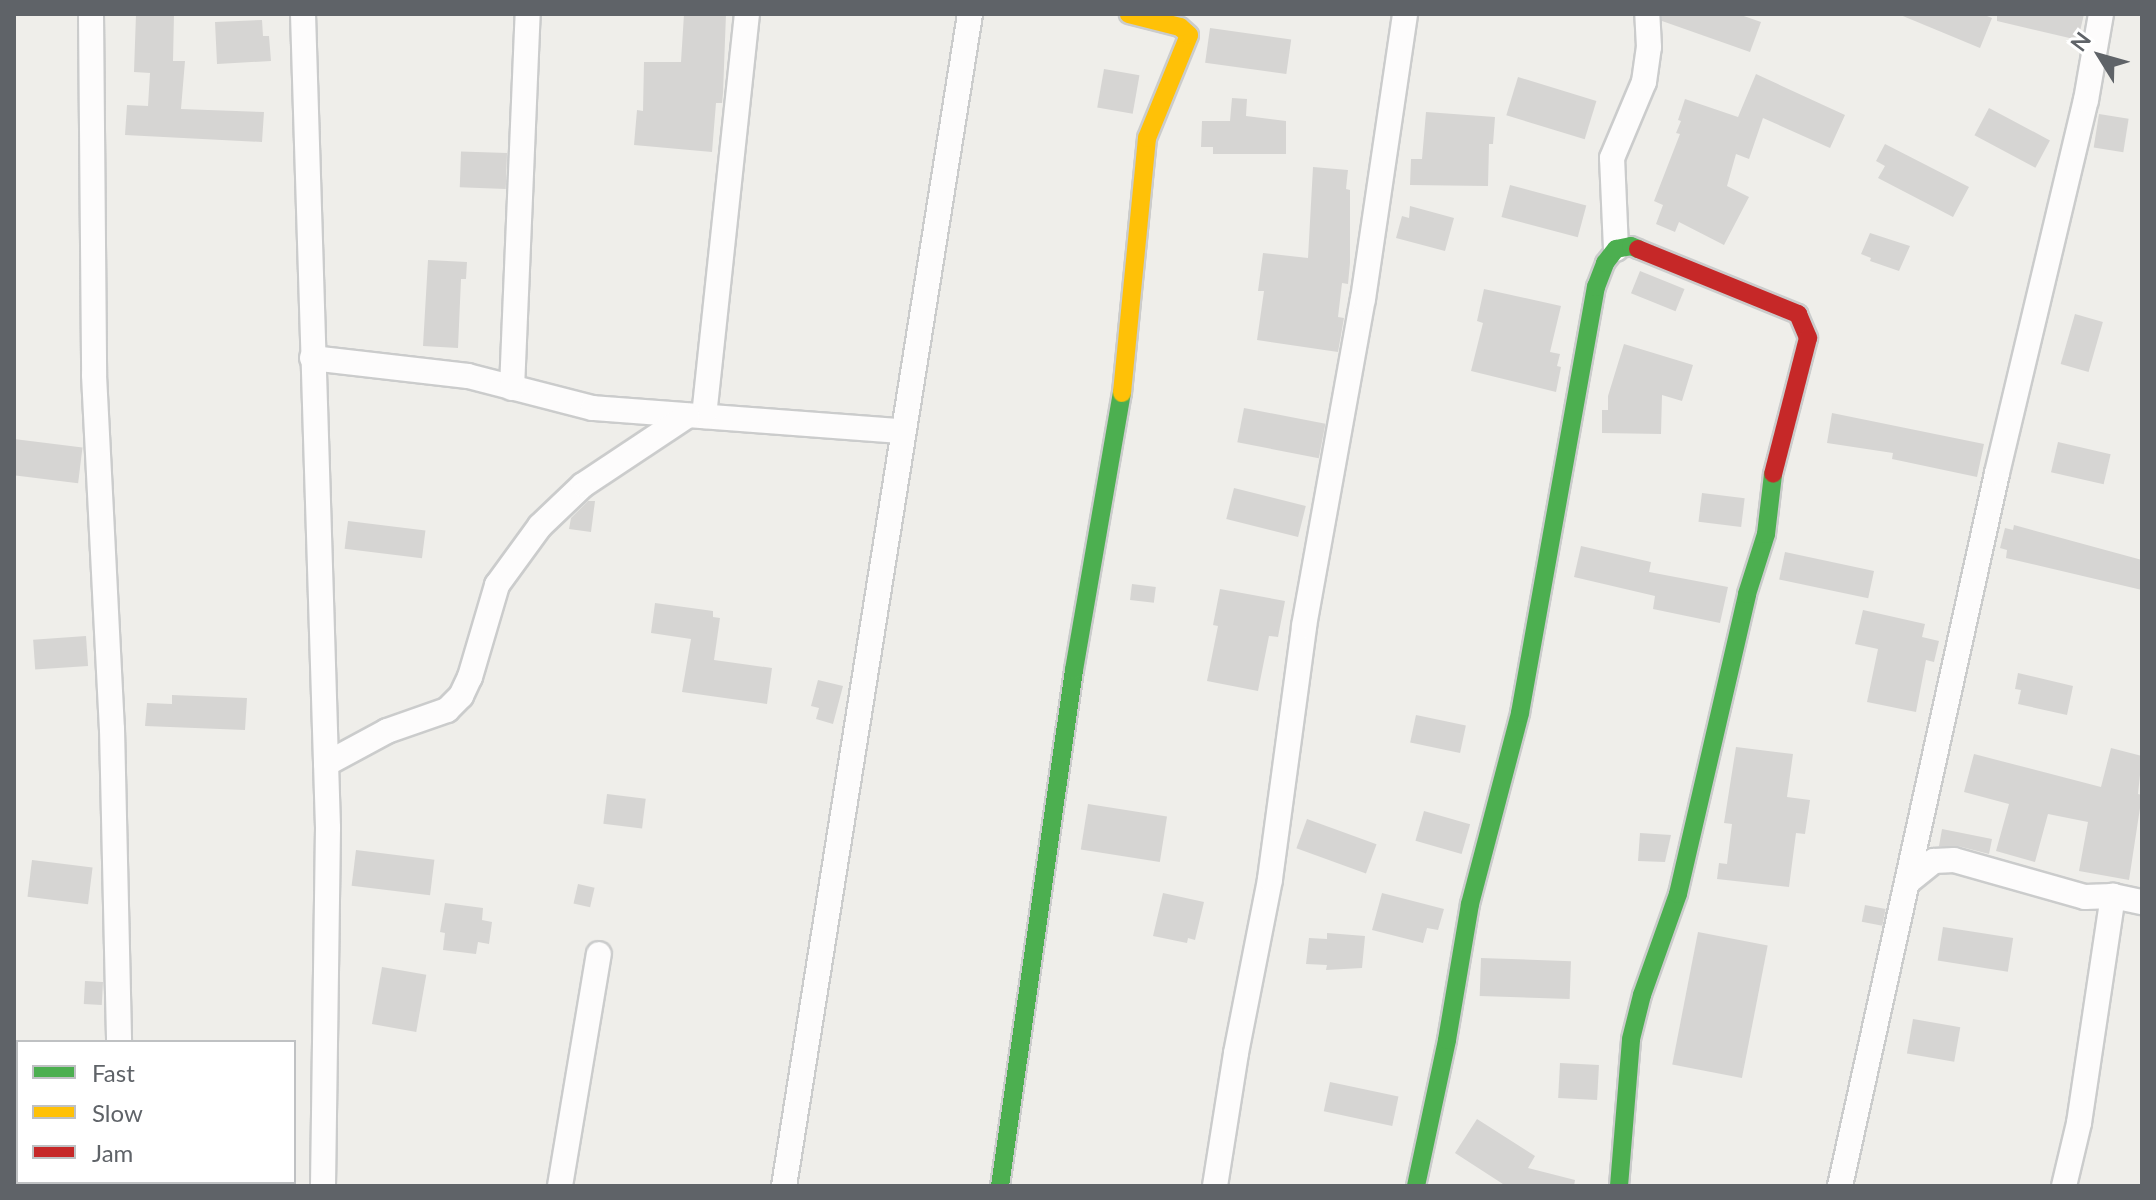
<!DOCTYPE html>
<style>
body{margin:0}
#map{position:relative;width:2156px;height:1200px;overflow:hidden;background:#efeeea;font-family:Lato,sans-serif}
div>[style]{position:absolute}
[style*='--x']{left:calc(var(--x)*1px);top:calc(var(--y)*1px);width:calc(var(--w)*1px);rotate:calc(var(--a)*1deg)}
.building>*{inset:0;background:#d6d5d3;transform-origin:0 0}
.roads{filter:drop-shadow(2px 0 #cbcccc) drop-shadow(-2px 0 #cbcccc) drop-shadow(0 2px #cbcccc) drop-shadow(0 -2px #cbcccc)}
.street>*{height:24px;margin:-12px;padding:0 12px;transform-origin:12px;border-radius:12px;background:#fdfcfc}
.fast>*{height:18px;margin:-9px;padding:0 9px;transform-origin:9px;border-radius:9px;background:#4caf50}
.slow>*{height:18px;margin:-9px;padding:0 9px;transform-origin:9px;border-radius:9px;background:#ffc107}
.jam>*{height:18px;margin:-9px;padding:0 9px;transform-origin:9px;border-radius:9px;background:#c62828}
span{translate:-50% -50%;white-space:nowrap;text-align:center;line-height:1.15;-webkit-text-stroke:6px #fff;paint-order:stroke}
.frame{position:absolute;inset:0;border:16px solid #5f6368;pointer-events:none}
.legend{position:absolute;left:16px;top:1040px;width:280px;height:144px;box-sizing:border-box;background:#fff;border:2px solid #bfc1c3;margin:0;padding:10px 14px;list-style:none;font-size:24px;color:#5f6368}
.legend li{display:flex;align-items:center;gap:16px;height:40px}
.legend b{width:40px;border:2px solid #bfc1c3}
.north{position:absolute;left:2060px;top:16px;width:80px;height:80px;-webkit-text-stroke:6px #fff;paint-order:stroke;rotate:307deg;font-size:22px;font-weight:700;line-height:32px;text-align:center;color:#5f6368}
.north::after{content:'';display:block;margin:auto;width:28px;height:36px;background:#5f6368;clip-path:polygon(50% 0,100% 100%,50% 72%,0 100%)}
</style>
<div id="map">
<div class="building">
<div style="clip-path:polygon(136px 14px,174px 14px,173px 61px,185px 61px,181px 109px,264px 112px,262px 142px,125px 135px,127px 105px,148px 106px,150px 73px,134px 72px)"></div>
<div style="clip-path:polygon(684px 14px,726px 14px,723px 93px,722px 103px,716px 103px,712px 152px,634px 145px,637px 110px,643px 111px,644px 62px,681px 62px)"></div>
<div style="clip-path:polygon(1662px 14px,1738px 14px,1761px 22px,1750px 52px,1662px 21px)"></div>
<div style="clip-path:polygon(1898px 14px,1982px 14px,1992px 18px,1980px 48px)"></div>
<div style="clip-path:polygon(1997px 14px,2084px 14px,2078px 40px,1997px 21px)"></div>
<div style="clip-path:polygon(262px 20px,263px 36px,269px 36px,271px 61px,217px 64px,215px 22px)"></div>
<div style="left:1210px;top:28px;width:82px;height:35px;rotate:8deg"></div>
<div style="left:1104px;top:69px;width:36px;height:39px;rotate:10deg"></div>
<div style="clip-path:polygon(1756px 74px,1845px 115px,1830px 148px,1763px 118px,1749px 159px,1736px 154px,1727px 186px,1749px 197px,1724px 245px,1679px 222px,1675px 232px,1656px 224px,1663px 205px,1654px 201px,1680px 134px,1676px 133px,1681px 121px,1678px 120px,1685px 99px,1738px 117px)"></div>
<div style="left:1518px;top:77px;width:82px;height:40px;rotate:17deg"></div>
<div style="clip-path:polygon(1232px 98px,1247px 99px,1246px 116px,1286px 121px,1286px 154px,1213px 154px,1213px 147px,1201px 147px,1202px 121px,1230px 121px)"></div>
<div style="left:1989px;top:108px;width:69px;height:31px;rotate:28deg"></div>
<div style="clip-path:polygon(1426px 112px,1495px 117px,1493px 144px,1489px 144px,1488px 186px,1410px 185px,1411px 159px,1422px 159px)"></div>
<div style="left:2099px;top:114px;width:30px;height:34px;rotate:9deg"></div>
<div style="clip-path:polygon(1885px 144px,1969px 187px,1953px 217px,1878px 178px,1885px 166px,1876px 161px)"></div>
<div style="left:507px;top:153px;width:36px;height:46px;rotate:92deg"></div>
<div style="clip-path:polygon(1313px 167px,1348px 170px,1346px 189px,1350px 190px,1350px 263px,1348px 284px,1342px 283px,1338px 317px,1344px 318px,1338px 352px,1257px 340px,1264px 291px,1258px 291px,1263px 253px,1308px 258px)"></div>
<div style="left:1510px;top:185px;width:79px;height:33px;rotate:15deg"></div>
<div style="clip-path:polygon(1410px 206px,1454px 218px,1445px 251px,1396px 238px,1402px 216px,1409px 218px)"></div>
<div style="clip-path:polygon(1870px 233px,1910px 246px,1899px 271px,1870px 261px,1871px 258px,1861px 254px)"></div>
<div style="clip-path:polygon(428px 260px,467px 262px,466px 279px,461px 279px,458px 348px,423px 346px)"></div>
<div style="left:1640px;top:271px;width:48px;height:24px;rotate:22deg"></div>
<div style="clip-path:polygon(1484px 289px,1561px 306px,1550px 352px,1560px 354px,1557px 366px,1561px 367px,1556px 392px,1471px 371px,1483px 323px,1477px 321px)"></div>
<div style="left:2075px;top:314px;width:29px;height:52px;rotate:16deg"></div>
<div style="clip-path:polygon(1624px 344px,1693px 365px,1682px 401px,1662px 395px,1661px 434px,1602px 433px,1602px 410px,1608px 410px,1608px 396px)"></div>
<div style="left:1244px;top:408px;width:83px;height:35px;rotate:11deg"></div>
<div style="clip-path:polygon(1832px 413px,1984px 444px,1977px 477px,1892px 459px,1893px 453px,1827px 443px)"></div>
<div style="left:14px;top:439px;width:69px;height:36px;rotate:7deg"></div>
<div style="left:2058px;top:442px;width:54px;height:31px;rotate:13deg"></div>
<div style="left:1234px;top:488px;width:74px;height:32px;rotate:14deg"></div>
<div style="left:1702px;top:493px;width:43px;height:29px;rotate:7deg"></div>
<div style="clip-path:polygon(588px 501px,595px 501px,591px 532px,569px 529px,571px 518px)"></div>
<div style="left:348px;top:521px;width:78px;height:28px;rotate:7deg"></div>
<div style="clip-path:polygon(2014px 525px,2142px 560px,2142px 590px,2006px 558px,2007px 550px,2000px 548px,2005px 528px,2013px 530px)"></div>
<div style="clip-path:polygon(1581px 546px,1651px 562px,1649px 572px,1728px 587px,1720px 623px,1653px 609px,1655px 596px,1574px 577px)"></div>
<div style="left:1785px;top:552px;width:91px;height:28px;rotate:12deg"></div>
<div style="left:1132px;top:584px;width:24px;height:16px;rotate:7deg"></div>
<div style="clip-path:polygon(1220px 589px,1285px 601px,1278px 637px,1269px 636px,1258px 691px,1207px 681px,1218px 626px,1213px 625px)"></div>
<div style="clip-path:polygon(655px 603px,713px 611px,713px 617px,720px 618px,714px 660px,772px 668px,767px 704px,682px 692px,691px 639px,651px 633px)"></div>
<div style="clip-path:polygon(1863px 610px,1925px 624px,1922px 637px,1939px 641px,1934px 662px,1926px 660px,1916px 712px,1867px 702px,1878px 649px,1855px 644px)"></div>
<div style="left:86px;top:636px;width:30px;height:53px;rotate:86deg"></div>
<div style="clip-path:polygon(2018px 673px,2073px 686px,2067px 715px,2018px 704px,2021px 690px,2015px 689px)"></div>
<div style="clip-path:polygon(818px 680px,843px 686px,833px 724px,816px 719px,819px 708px,811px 706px)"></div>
<div style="clip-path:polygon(172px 695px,247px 698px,245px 730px,145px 726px,147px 703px,172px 704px)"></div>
<div style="left:1416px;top:715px;width:51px;height:28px;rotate:12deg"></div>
<div style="clip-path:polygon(1736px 747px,1793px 754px,1787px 797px,1810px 800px,1805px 834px,1796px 833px,1789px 887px,1717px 879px,1719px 863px,1727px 864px,1732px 824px,1724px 823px)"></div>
<div style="clip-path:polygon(2111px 748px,2142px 756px,2138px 794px,2142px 795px,2129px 880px,2079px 871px,2088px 822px,2048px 814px,2035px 862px,1996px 851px,2009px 804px,1964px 792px,1974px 754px,2101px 787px)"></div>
<div style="left:607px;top:794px;width:39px;height:30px;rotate:7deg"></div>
<div style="left:1088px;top:804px;width:80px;height:46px;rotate:9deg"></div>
<div style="left:1424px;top:811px;width:48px;height:31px;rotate:16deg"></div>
<div style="left:1307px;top:819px;width:74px;height:31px;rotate:20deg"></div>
<div style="clip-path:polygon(1942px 829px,1992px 839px,1989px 854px,1958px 846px,1939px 846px)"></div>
<div style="clip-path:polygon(1640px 833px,1671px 835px,1665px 862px,1638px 861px)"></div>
<div style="left:356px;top:850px;width:79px;height:36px;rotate:7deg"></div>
<div style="left:32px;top:860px;width:61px;height:37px;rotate:7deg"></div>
<div style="left:578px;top:884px;width:17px;height:20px;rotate:13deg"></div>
<div style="clip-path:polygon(1163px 893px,1204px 902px,1195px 940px,1188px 938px,1187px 943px,1153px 936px)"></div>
<div style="clip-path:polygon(1382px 893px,1444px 909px,1438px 930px,1427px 928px,1423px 943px,1372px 930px)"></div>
<div style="clip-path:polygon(445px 903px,483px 908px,482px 920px,492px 922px,489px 944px,478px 942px,476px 954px,443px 950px,445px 933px,440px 932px)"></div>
<div style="left:1865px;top:905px;width:21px;height:17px;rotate:11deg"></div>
<div style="left:1943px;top:927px;width:71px;height:34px;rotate:9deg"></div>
<div style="left:1698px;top:932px;width:71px;height:135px;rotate:11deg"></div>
<div style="clip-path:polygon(1327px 933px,1365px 936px,1362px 968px,1326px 970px,1327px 965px,1306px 964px,1309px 938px,1327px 939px)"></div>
<div style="left:1481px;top:958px;width:90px;height:38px;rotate:2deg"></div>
<div style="left:382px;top:967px;width:45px;height:58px;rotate:10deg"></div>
<div style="left:85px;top:981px;width:18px;height:23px;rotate:3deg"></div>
<div style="left:1913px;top:1019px;width:48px;height:35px;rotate:10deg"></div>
<div style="left:1560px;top:1063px;width:39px;height:35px;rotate:3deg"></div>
<div style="left:1330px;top:1082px;width:70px;height:30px;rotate:12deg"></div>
<div style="clip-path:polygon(1477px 1119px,1535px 1156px,1528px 1168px,1575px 1180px,1574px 1186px,1506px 1186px,1455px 1153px)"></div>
</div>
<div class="roads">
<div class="street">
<div style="--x:91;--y:14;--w:361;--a:89.5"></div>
<div style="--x:94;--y:375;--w:354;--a:87.1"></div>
<div style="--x:112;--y:729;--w:313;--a:88.7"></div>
<div style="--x:303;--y:14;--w:814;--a:88.24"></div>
<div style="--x:328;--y:828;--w:358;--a:90.8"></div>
<div style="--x:1616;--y:249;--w:91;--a:-92.5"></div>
<div style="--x:1612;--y:158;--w:82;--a:-67.2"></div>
<div style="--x:1644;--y:82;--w:35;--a:-82"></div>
<div style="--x:1649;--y:47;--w:33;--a:-93"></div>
<div style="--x:312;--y:358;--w:157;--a:6.6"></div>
<div style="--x:468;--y:376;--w:129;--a:14.4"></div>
<div style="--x:593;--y:408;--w:310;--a:4.3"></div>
<div style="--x:512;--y:388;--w:374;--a:-87.6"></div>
<div style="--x:704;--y:416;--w:404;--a:-83.9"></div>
<div style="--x:326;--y:764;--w:69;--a:-28.4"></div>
<div style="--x:387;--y:731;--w:64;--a:-19.3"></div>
<div style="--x:447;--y:710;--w:20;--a:-45"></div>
<div style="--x:461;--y:696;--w:21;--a:-65"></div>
<div style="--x:470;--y:677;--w:96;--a:-73.6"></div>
<div style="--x:497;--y:585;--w:73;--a:-53.9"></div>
<div style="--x:540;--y:526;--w:59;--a:-43.6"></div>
<div style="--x:583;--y:485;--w:125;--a:-33.6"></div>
<div style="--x:1909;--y:881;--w:32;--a:-39"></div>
<div style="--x:1934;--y:861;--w:20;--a:-3"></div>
<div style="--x:1954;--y:860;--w:136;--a:15.8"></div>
<div style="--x:2085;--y:897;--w:28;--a:-2"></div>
<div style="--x:2113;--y:896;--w:30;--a:12"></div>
<div style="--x:107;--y:1186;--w:4;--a:-90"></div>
<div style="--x:560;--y:1186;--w:235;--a:-80.5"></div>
<div style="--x:784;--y:1186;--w:1187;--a:-80.98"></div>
<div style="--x:1215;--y:1186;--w:135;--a:-81"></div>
<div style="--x:1236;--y:1053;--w:177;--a:-78.9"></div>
<div style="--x:1270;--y:879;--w:255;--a:-82.3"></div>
<div style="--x:1304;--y:626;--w:332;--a:-79.8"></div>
<div style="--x:1363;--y:299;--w:288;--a:-81.6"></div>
<div style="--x:1840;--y:1186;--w:730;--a:-77.58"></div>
<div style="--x:1997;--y:473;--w:383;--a:-76.6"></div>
<div style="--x:2086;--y:100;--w:87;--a:-80.1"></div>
<div style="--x:2064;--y:1186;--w:65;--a:-76.6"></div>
<div style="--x:2079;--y:1123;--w:230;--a:-81.5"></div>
</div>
<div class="fast">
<div style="--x:45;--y:1182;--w:15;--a:16"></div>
<div style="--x:1000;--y:1186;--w:521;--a:-81.84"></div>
<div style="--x:1074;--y:670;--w:281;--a:-80.2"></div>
<div style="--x:1416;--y:1186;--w:149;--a:-78"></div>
<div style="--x:1447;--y:1040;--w:138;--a:-80.4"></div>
<div style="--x:1470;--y:904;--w:197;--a:-75.3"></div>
<div style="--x:1520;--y:713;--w:433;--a:-79.9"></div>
<div style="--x:1596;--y:287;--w:26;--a:-69"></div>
<div style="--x:1605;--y:263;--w:18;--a:-52"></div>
<div style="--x:1616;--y:249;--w:15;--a:-11"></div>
<div style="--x:1631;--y:246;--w:8;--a:23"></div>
<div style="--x:1619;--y:1186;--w:147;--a:-85.3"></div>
<div style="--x:1631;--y:1039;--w:45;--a:-76"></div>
<div style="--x:1642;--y:995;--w:107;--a:-70.4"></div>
<div style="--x:1678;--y:894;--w:308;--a:-77"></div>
<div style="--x:1747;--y:594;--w:63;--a:-72.4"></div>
<div style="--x:1766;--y:534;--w:60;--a:-83.3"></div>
</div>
<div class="slow">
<div style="--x:1122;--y:393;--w:256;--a:-84.4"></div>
<div style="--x:1147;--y:138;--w:111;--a:-67.8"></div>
<div style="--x:1189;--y:35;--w:12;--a:-138"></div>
<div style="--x:1180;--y:27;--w:53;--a:-165.7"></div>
</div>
<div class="jam">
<div style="--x:1638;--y:249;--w:173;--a:22.1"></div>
<div style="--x:1798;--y:314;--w:26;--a:67"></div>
<div style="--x:1808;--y:338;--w:140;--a:104.4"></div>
<div style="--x:14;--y:1173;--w:4;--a:14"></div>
</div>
</div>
<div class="frame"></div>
<ul class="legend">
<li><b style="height:10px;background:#4caf50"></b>Fast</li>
<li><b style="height:10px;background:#ffc107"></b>Slow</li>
<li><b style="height:10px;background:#c62828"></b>Jam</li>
</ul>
<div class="north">N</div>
</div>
